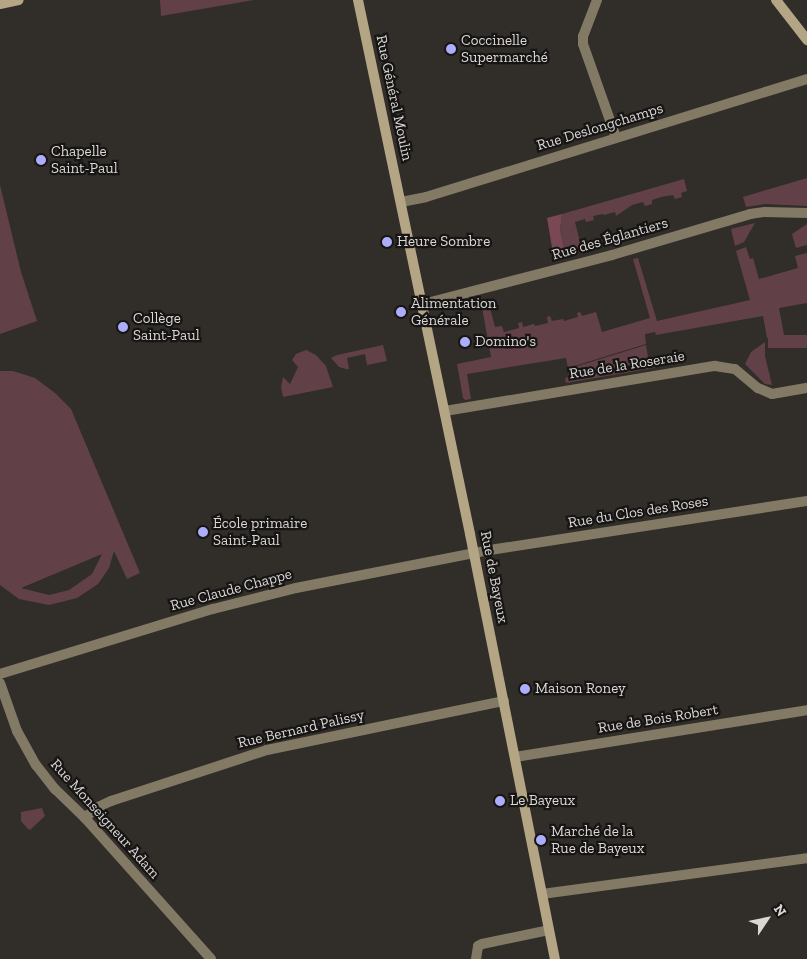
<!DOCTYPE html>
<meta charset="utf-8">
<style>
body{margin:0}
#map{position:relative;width:807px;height:959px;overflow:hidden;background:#312d29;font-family:"Zilla Slab",serif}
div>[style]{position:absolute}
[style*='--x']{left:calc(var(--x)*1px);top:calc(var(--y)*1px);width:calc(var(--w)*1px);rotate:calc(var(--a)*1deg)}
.green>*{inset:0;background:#624048;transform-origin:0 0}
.forest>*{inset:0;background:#7a4854}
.street>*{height:10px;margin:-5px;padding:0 5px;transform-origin:5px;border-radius:5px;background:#837a66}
.secondary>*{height:10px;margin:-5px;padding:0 5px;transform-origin:5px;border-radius:5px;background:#b4a585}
.dots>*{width:14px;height:14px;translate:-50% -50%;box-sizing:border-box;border:2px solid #171514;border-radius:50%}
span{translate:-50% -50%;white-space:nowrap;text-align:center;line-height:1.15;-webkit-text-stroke:4.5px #171514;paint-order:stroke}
.poi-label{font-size:15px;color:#dad7d5}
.left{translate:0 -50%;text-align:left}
.street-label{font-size:15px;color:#dad7d5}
.north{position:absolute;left:742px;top:894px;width:50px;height:50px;-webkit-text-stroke:4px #171514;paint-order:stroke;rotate:56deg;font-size:14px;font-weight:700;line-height:20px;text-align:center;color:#dad7d5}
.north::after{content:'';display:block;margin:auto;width:18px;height:22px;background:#dad7d5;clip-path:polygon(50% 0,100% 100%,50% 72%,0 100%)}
</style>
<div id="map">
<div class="green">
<div style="clip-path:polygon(160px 0,254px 0,161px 16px)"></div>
<div style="clip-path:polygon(807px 178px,807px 206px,766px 204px,746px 207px,743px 197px)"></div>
<div style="clip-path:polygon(684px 179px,687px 191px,681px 193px,682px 197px,675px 199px,673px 195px,661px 197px,652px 200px,652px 204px,645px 206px,643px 202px,632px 205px,616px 216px,615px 212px,604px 215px,603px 214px,593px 216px,594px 220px,586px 222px,585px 219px,575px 222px,581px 246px,592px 243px,594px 248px,566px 256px,560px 230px,562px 214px)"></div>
<div style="clip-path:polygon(0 185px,21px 272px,37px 321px,0 334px)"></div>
<div style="clip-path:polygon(755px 223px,744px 242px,735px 246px,731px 229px)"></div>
<div style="clip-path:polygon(807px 224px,807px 245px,796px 248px,792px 234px)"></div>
<div style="clip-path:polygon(746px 247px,750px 259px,753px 258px,759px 279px,798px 268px,795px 256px,807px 253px,807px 303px,779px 308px,784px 335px,767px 338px,763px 316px,656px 335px,655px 332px,645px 334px,646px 344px,568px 368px,566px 358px,467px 374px,471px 399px,465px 400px,463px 398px,457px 364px,491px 357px,481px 302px,488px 300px,495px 327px,502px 326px,504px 332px,519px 328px,518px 323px,522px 322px,523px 327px,534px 324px,535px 326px,548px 323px,547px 317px,550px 316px,552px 321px,563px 319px,564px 321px,578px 317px,577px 313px,580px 312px,582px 316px,596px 312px,602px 332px,650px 318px,633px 259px,638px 258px,657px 321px,750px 300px,736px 251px)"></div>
<div style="left:807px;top:335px;width:13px;height:39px;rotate:90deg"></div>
<div style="clip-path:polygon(765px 342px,765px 356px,772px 385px,765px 384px,745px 364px,751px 352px)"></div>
<div style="clip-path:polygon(383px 345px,387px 361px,367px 365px,365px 354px,347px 358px,349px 369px,346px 369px,339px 367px,331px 358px,337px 355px)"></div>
<div style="clip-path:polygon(646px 345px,649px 363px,653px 362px,654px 368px,566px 383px,565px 378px,569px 377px,568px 369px)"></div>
<div style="clip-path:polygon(306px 350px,316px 355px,326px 366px,333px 387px,283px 397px,281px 387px,283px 377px,290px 384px,298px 367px,292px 360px,296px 354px)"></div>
<div style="clip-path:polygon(evenodd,0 371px,13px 371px,35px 378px,55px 393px,71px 409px,140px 573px,127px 579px,114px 551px,109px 568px,98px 584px,77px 598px,49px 605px,19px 599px,0 585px,0 371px,102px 554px,92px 574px,69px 590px,49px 595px,21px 588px,102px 554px)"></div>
<div style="clip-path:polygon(42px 808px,45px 816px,30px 830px,28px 829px,21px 821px,21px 812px)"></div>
</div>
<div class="forest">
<div style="clip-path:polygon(562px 214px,560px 230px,566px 256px,554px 259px,547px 218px)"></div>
</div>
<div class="street">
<div style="--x:597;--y:0;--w:39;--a:111"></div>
<div style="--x:583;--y:36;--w:8;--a:90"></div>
<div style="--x:583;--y:44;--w:99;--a:70.5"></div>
<div style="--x:401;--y:202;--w:25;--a:-11"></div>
<div style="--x:426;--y:197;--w:399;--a:-17.2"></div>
<div style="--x:423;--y:304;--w:195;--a:-14.5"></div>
<div style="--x:612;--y:255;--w:144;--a:-16.5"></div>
<div style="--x:750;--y:214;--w:15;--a:-8"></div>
<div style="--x:765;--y:212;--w:42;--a:1.4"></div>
<div style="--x:445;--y:411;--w:274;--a:-9.5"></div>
<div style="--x:715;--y:366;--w:20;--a:9"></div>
<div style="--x:735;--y:369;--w:30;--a:40"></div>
<div style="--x:758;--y:388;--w:15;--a:23"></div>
<div style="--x:772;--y:394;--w:36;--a:-10"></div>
<div style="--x:0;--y:674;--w:223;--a:-17"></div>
<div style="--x:213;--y:609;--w:86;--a:-14.2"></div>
<div style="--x:296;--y:588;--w:198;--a:-11.1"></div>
<div style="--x:490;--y:550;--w:321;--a:-8.8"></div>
<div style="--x:0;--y:683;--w:51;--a:70.5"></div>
<div style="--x:17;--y:731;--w:39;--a:61"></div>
<div style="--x:36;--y:765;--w:31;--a:52"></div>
<div style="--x:55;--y:789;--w:42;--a:44"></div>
<div style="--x:85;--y:818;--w:189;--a:48.2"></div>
<div style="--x:515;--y:757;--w:296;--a:-9.1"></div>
<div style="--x:85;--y:818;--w:15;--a:-42"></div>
<div style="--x:96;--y:808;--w:17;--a:-25"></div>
<div style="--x:111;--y:801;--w:164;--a:-18.1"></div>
<div style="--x:267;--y:750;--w:242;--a:-11.7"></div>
<div style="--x:542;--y:894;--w:267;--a:-7.7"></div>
<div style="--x:476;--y:959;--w:13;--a:-81"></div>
<div style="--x:478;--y:946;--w:4;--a:-27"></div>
<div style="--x:482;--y:944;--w:68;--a:-11.8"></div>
</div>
<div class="secondary">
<div style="--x:358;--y:0;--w:546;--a:78.15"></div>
<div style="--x:470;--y:534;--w:433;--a:78.7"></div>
<div style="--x:776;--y:0;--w:51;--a:52.2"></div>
<div style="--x:0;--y:4;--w:19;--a:-12"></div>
</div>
<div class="dots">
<div style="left:451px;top:49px;background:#adaefb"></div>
<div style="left:41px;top:160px;background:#adaefb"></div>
<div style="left:387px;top:242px;background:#adaefb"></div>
<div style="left:401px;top:312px;background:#adaefb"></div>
<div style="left:123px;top:327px;background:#adaefb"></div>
<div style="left:465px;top:342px;background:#adaefb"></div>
<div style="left:203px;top:532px;background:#adaefb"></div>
<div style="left:525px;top:689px;background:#adaefb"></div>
<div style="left:500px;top:801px;background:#adaefb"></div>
<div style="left:541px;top:840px;background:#adaefb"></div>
</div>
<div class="poi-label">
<span class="left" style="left:461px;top:49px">Coccinelle<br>Supermarché</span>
<span class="left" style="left:51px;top:160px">Chapelle<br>Saint-Paul</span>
<span class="left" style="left:397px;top:242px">Heure Sombre</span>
<span class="left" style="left:411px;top:312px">Alimentation<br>Générale</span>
<span class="left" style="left:133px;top:327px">Collège<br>Saint-Paul</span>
<span class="left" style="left:475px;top:342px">Domino's</span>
<span class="left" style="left:213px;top:532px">École primaire<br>Saint-Paul</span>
<span class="left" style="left:535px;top:689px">Maison Roney</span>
<span class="left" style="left:510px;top:801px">Le Bayeux</span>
<span class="left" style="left:551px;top:840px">Marché de la<br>Rue de Bayeux</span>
</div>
<div class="street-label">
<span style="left:394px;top:98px;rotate:78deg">Rue Général Moulin</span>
<span style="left:600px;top:127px;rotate:-17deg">Rue Deslongchamps</span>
<span style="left:610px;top:239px;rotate:-16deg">Rue des Églantiers</span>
<span style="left:627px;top:365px;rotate:-9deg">Rue de la Roseraie</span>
<span style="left:638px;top:512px;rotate:-9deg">Rue du Clos des Roses</span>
<span style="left:494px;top:577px;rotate:79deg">Rue de Bayeux</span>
<span style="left:231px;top:590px;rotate:-15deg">Rue Claude Chappe</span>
<span style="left:658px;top:719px;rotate:-9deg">Rue de Bois Robert</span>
<span style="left:301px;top:729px;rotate:-13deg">Rue Bernard Palissy</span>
<span style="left:105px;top:819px;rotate:48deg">Rue Monseigneur Adam</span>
</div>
<div class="north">N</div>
</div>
